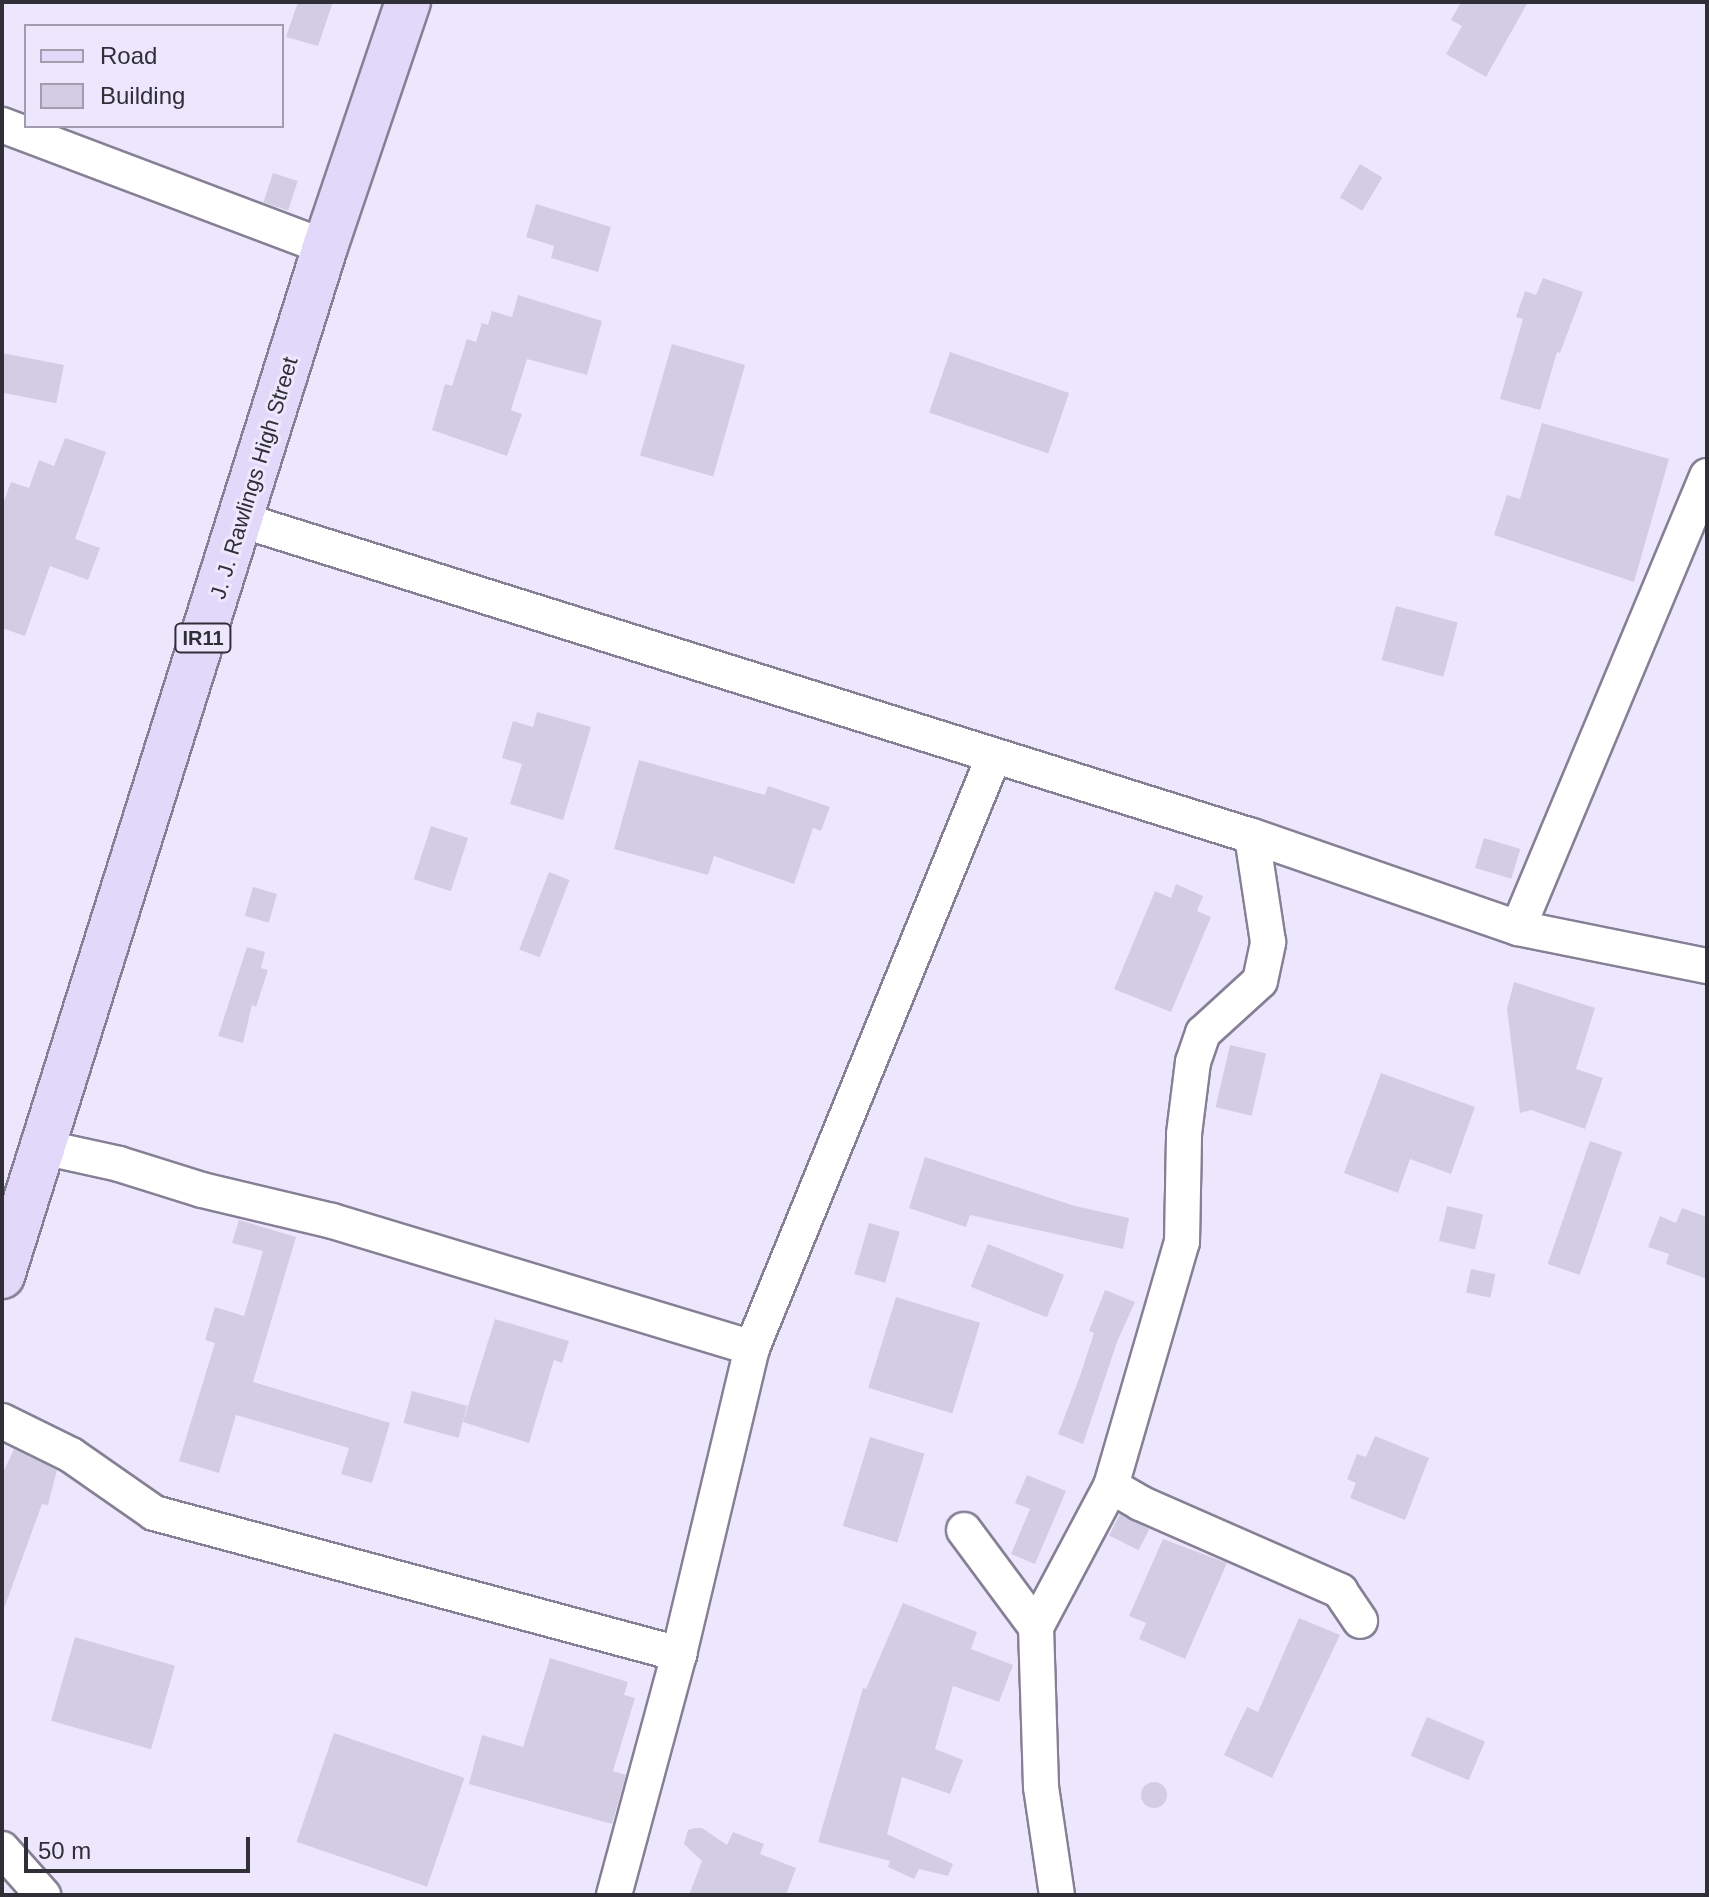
<!DOCTYPE html>
<style>
body{margin:0}
#map{position:relative;width:1709px;height:1897px;overflow:hidden;background:#ede7fe;font-family:Arial,sans-serif}
div>[style]{position:absolute}
[style*='--x']{left:calc(var(--x)*1px);top:calc(var(--y)*1px);width:calc(var(--w)*1px);rotate:calc(var(--a)*1deg)}
.building>*{inset:0;background:#d3cde4;transform-origin:0 0}
.round{border-radius:50%}
.roads{filter:drop-shadow(2px 0 #868095) drop-shadow(-2px 0 #868095) drop-shadow(0 2px #868095) drop-shadow(0 -2px #868095)}
.minor>*{height:34px;margin:-17px;padding:0 17px;transform-origin:17px;border-radius:17px;background:#fff}
.primary>*{height:44px;margin:-22px;padding:0 22px;transform-origin:22px;border-radius:22px;background:#e2d8fa}
span{translate:-50% -50%;white-space:nowrap;text-align:center;line-height:1.15;-webkit-text-stroke:6px #ede7fe;paint-order:stroke}
.shield-label span{padding:2px 6px;background:#ede7fe;border:2px solid;border-radius:6px;-webkit-text-stroke-width:0}
.shield-label{font-size:20px;color:#302e37;font-weight:700}
.street-label{font-size:22px;color:#302e37}
.frame{position:absolute;inset:0;border:4px solid #302e37;pointer-events:none}
.legend{position:absolute;left:24px;top:24px;width:260px;height:104px;box-sizing:border-box;background:#ede7fe;border:2px solid #a19dae;margin:0;padding:10px 14px;list-style:none;font-size:24px;color:#302e37}
.legend li{display:flex;align-items:center;gap:16px;height:40px}
.legend b{width:40px;border:2px solid #a19dae}
.scale{position:absolute;left:24px;top:1837px;width:226px;height:36px;box-sizing:border-box;border:4px solid #302e37;border-top:0;padding-left:10px;font-size:24px;line-height:28px;white-space:nowrap;color:#302e37;-webkit-text-stroke:6px #ede7fe;paint-order:stroke}
</style>
<div id="map">
<div class="building">
<div style="clip-path:polygon(298px 2px,333px 2px,318px 46px,286px 37px)"></div>
<div style="clip-path:polygon(1461px 2px,1528px 2px,1486px 77px,1446px 54px,1462px 26px,1451px 20px)"></div>
<div style="left:1360px;top:164px;width:26px;height:39px;rotate:31deg"></div>
<div style="left:273px;top:173px;width:26px;height:31px;rotate:18deg"></div>
<div style="clip-path:polygon(536px 204px,611px 227px,598px 272px,551px 258px,554px 246px,526px 237px)"></div>
<div style="clip-path:polygon(1543px 278px,1583px 292px,1560px 353px,1557px 352px,1540px 410px,1500px 399px,1523px 319px,1516px 317px,1525px 291px,1536px 295px)"></div>
<div style="clip-path:polygon(518px 295px,602px 321px,587px 375px,527px 359px,511px 410px,522px 414px,507px 456px,432px 430px,445px 384px,452px 386px,467px 339px,476px 342px,482px 323px,488px 325px,492px 311px,512px 317px)"></div>
<div style="left:672px;top:344px;width:76px;height:116px;rotate:16deg"></div>
<div style="left:950px;top:352px;width:126px;height:64px;rotate:19deg"></div>
<div style="left:2px;top:353px;width:63px;height:39px;rotate:11deg"></div>
<div style="clip-path:polygon(1542px 423px,1669px 459px,1634px 582px,1494px 535px,1507px 495px,1520px 499px)"></div>
<div style="clip-path:polygon(65px 438px,106px 452px,75px 539px,100px 548px,88px 580px,50px 566px,25px 636px,2px 628px,2px 506px,11px 482px,29px 488px,39px 460px,54px 466px)"></div>
<div style="left:1396px;top:606px;width:64px;height:56px;rotate:15deg"></div>
<div style="clip-path:polygon(537px 712px,591px 727px,563px 820px,510px 804px,522px 764px,502px 758px,513px 721px,533px 727px)"></div>
<div style="clip-path:polygon(639px 760px,765px 795px,768px 786px,830px 807px,821px 831px,813px 828px,794px 884px,714px 856px,708px 875px,614px 849px)"></div>
<div style="left:431px;top:826px;width:39px;height:56px;rotate:18deg"></div>
<div style="left:1484px;top:838px;width:38px;height:31px;rotate:17deg"></div>
<div style="left:549px;top:872px;width:22px;height:83px;rotate:21deg"></div>
<div style="clip-path:polygon(1176px 884px,1203px 896px,1197px 911px,1211px 917px,1171px 1012px,1114px 989px,1155px 891px,1171px 898px)"></div>
<div style="left:253px;top:887px;width:25px;height:30px;rotate:16deg"></div>
<div style="clip-path:polygon(247px 947px,265px 952px,261px 968px,268px 970px,256px 1007px,252px 1005px,243px 1043px,218px 1036px)"></div>
<div style="clip-path:polygon(1514px 982px,1595px 1008px,1576px 1069px,1603px 1078px,1585px 1129px,1531px 1110px,1520px 1113px,1507px 1009px)"></div>
<div style="left:1230px;top:1045px;width:37px;height:64px;rotate:13deg"></div>
<div style="clip-path:polygon(1381px 1073px,1475px 1107px,1451px 1174px,1410px 1159px,1398px 1193px,1344px 1173px)"></div>
<div style="left:1590px;top:1141px;width:34px;height:130px;rotate:19deg"></div>
<div style="clip-path:polygon(925px 1157px,1075px 1206px,1129px 1218px,1123px 1249px,970px 1215px,966px 1227px,909px 1208px)"></div>
<div style="left:1447px;top:1206px;width:37px;height:36px;rotate:13deg"></div>
<div style="clip-path:polygon(1682px 1208px,1707px 1217px,1707px 1279px,1666px 1264px,1669px 1254px,1648px 1247px,1660px 1216px,1676px 1223px)"></div>
<div style="clip-path:polygon(239px 1220px,296px 1237px,253px 1382px,390px 1423px,372px 1483px,341px 1474px,349px 1448px,236px 1415px,219px 1473px,179px 1461px,215px 1343px,205px 1340px,215px 1307px,244px 1316px,263px 1251px,232px 1243px)"></div>
<div style="left:869px;top:1223px;width:32px;height:53px;rotate:16deg"></div>
<div style="left:988px;top:1244px;width:82px;height:46px;rotate:22deg"></div>
<div style="left:1471px;top:1269px;width:25px;height:24px;rotate:12deg"></div>
<div style="clip-path:polygon(1105px 1290px,1135px 1302px,1117px 1342px,1083px 1444px,1058px 1434px,1080px 1376px,1094px 1333px,1089px 1331px)"></div>
<div style="left:896px;top:1297px;width:88px;height:95px;rotate:17deg"></div>
<div style="clip-path:polygon(495px 1319px,569px 1341px,562px 1363px,554px 1360px,529px 1443px,463px 1422px)"></div>
<div style="left:412px;top:1391px;width:57px;height:33px;rotate:15deg"></div>
<div style="clip-path:polygon(1375px 1436px,1429px 1458px,1405px 1520px,1350px 1498px,1356px 1483px,1347px 1479px,1357px 1454px,1366px 1457px)"></div>
<div style="left:870px;top:1437px;width:57px;height:93px;rotate:17deg"></div>
<div style="clip-path:polygon(14px 1449px,57px 1470px,48px 1505px,42px 1504px,5px 1606px,2px 1606px,2px 1475px)"></div>
<div style="clip-path:polygon(1027px 1475px,1066px 1491px,1035px 1564px,1011px 1554px,1030px 1509px,1015px 1503px)"></div>
<div style="left:1120px;top:1514px;width:33px;height:24px;rotate:27deg"></div>
<div style="clip-path:polygon(1163px 1539px,1227px 1563px,1185px 1659px,1139px 1639px,1146px 1623px,1129px 1616px)"></div>
<div style="clip-path:polygon(903px 1603px,977px 1632px,971px 1649px,1013px 1665px,999px 1702px,953px 1686px,935px 1749px,963px 1760px,950px 1794px,902px 1777px,887px 1834px,953px 1864px,948px 1876px,919px 1869px,914px 1879px,888px 1867px,890px 1861px,818px 1842px,863px 1688px,866px 1689px)"></div>
<div style="clip-path:polygon(1299px 1618px,1340px 1635px,1272px 1778px,1224px 1755px,1247px 1707px,1258px 1712px)"></div>
<div style="left:75px;top:1637px;width:104px;height:87px;rotate:16deg"></div>
<div style="clip-path:polygon(550px 1658px,628px 1682px,624px 1695px,635px 1698px,613px 1771px,626px 1775px,612px 1824px,469px 1784px,482px 1735px,523px 1747px)"></div>
<div style="left:1427px;top:1717px;width:63px;height:42px;rotate:23deg"></div>
<div style="left:334px;top:1733px;width:138px;height:115px;rotate:19deg"></div>
<div class="round" style="left:1141px;top:1782px;width:26px;height:26px"></div>
<div style="clip-path:polygon(695px 1828px,702px 1828px,727px 1845px,733px 1832px,764px 1844px,760px 1854px,796px 1868px,786px 1895px,689px 1895px,702px 1861px,684px 1844px,688px 1830px)"></div>
</div>
<div class="roads">
<div class="minor">
<div style="--x:2;--y:125;--w:345;--a:20.7"></div>
<div style="--x:241;--y:520;--w:1059;--a:17.36"></div>
<div style="--x:1252;--y:836;--w:281;--a:19.1"></div>
<div style="--x:1518;--y:928;--w:193;--a:11.4"></div>
<div style="--x:1518;--y:928;--w:490;--a:-67.3"></div>
<div style="--x:42;--y:1147;--w:79;--a:12.4"></div>
<div style="--x:119;--y:1164;--w:87;--a:17.4"></div>
<div style="--x:202;--y:1190;--w:134;--a:13.4"></div>
<div style="--x:332;--y:1221;--w:439;--a:16.8"></div>
<div style="--x:2;--y:1421;--w:77;--a:26.2"></div>
<div style="--x:71;--y:1455;--w:101;--a:34.9"></div>
<div style="--x:154;--y:1513;--w:544;--a:15.03"></div>
<div style="--x:1111;--y:1486;--w:34;--a:30"></div>
<div style="--x:1140;--y:1503;--w:219;--a:23.7"></div>
<div style="--x:1340;--y:1591;--w:36;--a:56"></div>
<div style="--x:964;--y:1530;--w:121;--a:53.4"></div>
<div style="--x:1036;--y:1627;--w:160;--a:88.2"></div>
<div style="--x:1041;--y:1787;--w:109;--a:81.6"></div>
<div style="--x:1036;--y:1627;--w:160;--a:-62"></div>
<div style="--x:1111;--y:1486;--w:254;--a:-73.8"></div>
<div style="--x:1182;--y:1242;--w:108;--a:-88.9"></div>
<div style="--x:1184;--y:1134;--w:73;--a:-82.9"></div>
<div style="--x:1193;--y:1062;--w:31;--a:-71"></div>
<div style="--x:1203;--y:1033;--w:77;--a:-42.4"></div>
<div style="--x:1260;--y:981;--w:40;--a:-78"></div>
<div style="--x:1268;--y:942;--w:107;--a:-98.6"></div>
<div style="--x:2;--y:1849;--w:62;--a:48.3"></div>
<div style="--x:614;--y:1895;--w:250;--a:-74.9"></div>
<div style="--x:679;--y:1654;--w:315;--a:-76.6"></div>
<div style="--x:752;--y:1348;--w:640;--a:-67.77"></div>
</div>
<div class="primary">
<div style="--x:2;--y:1276;--w:1079;--a:-72.57"></div>
<div style="--x:325;--y:247;--w:259;--a:-71.3"></div>
</div>
</div>
<div class="shield-label">
<span style="left:203px;top:638px">IR11</span>
</div>
<div class="street-label">
<span style="left:254px;top:478px;rotate:-73deg">J. J. Rawlings High Street</span>
</div>
<div class="frame"></div>
<ul class="legend">
<li><b style="height:10px;background:#e2d8fa"></b>Road</li>
<li><b style="height:22px;background:#d3cde4"></b>Building</li>
</ul>
<div class="scale">50 m</div>
</div>
